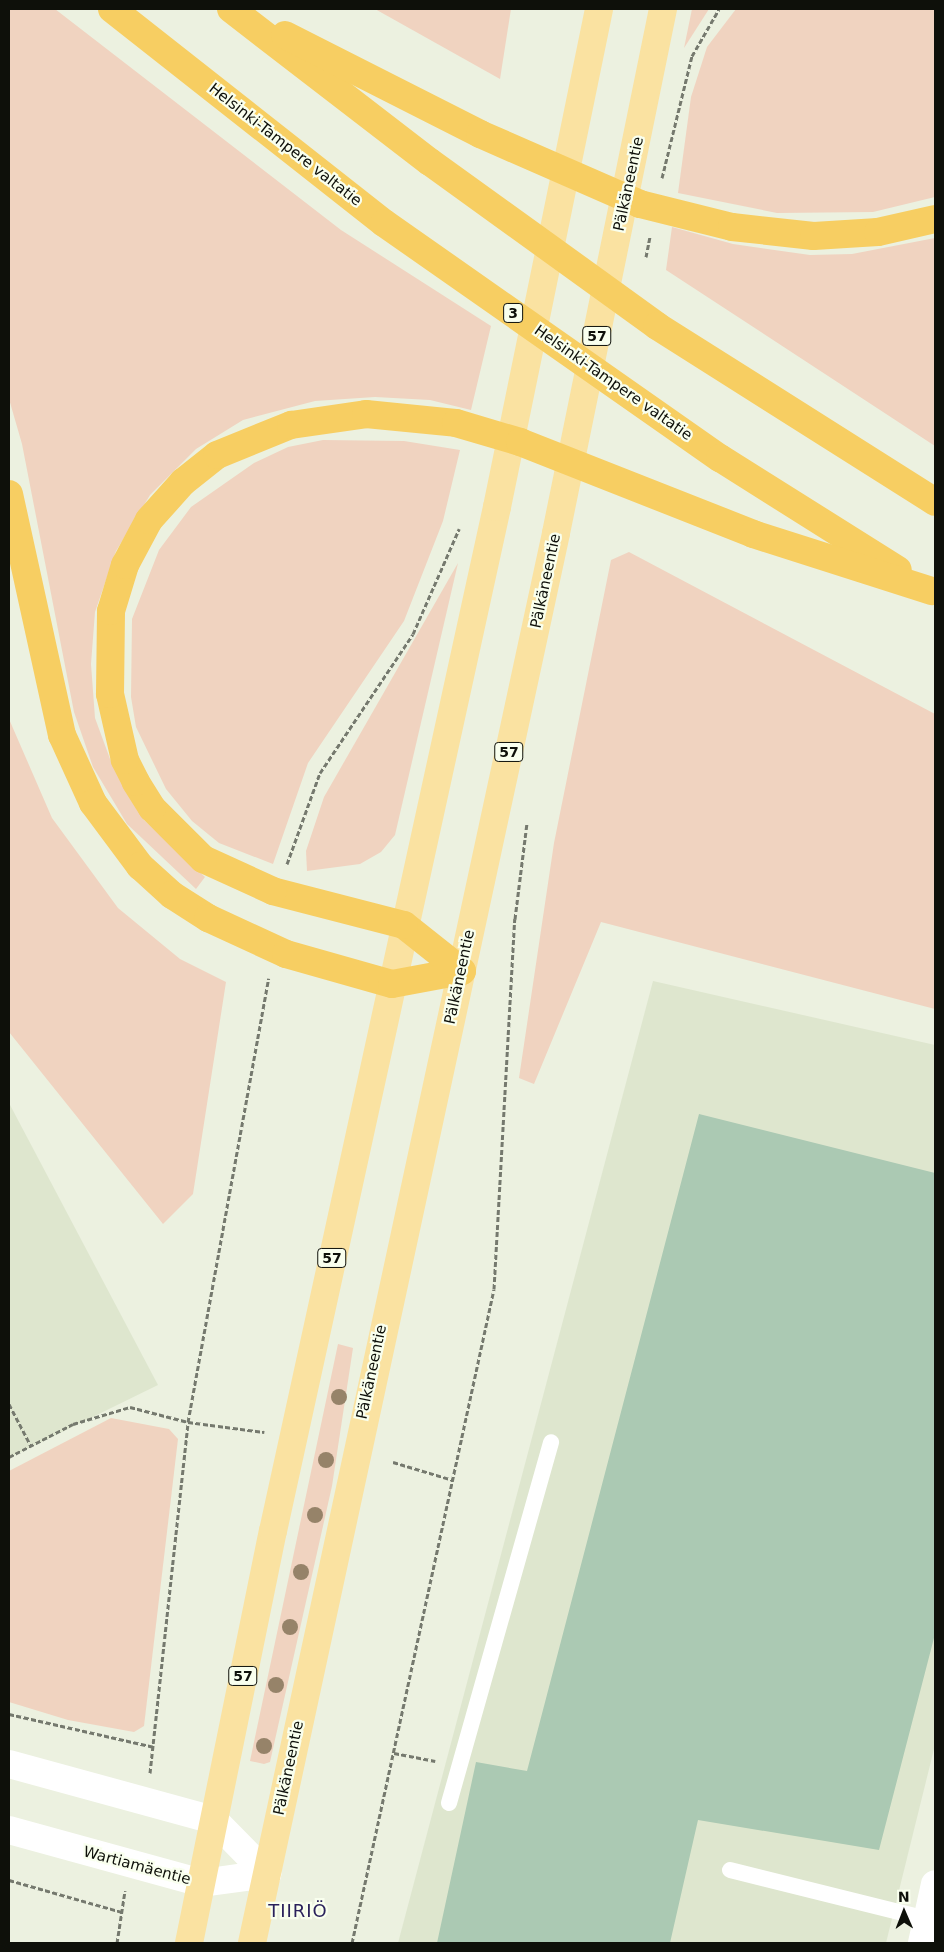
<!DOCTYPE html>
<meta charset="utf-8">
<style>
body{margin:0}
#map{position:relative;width:944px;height:1952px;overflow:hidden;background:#ecf1e0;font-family:"DejaVu Sans",sans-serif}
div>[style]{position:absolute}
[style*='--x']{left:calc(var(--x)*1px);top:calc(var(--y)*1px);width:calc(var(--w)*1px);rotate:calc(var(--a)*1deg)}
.built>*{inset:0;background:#dee6ce}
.green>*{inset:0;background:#f0d3c0}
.building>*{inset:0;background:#abc9b3}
.path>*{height:3px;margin-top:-1.5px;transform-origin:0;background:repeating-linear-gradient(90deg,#75796e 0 5px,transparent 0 7.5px)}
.service>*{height:16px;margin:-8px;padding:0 8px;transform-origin:8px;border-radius:8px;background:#fff}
.minor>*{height:28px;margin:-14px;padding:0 14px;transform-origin:14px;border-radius:14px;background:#fff}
.secondary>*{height:28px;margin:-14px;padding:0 14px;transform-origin:14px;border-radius:14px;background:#fff}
.primary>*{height:28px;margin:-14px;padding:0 14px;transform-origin:14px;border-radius:14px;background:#fae2a1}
.motorway>*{height:28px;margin:-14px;padding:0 14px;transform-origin:14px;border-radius:14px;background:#f7ce62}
.trees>*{width:16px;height:16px;margin:-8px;border-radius:50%;background:#968369}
span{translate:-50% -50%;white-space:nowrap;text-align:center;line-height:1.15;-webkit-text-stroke:4.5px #f9ffee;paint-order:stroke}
.shield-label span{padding:1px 4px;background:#f9ffee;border:1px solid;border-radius:4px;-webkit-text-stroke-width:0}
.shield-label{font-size:14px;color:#0e100a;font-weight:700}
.street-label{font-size:15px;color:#0e100a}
.quarter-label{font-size:18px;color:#2a215b;letter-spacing:1px}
.frame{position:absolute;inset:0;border:10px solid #0e100a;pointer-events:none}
.north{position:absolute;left:879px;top:1887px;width:50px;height:50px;-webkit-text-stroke:4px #f9ffee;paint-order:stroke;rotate:359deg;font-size:14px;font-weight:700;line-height:20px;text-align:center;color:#0e100a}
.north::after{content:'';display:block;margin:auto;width:18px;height:22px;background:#0e100a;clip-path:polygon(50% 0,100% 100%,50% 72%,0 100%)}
</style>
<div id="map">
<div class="built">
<div style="clip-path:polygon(653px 981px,935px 1045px,935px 1745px,886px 1943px,398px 1943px)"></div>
<div style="clip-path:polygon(9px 1103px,158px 1385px,9px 1458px)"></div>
</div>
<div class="green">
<div style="clip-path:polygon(9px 9px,55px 9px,341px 230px,491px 326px,471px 410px,430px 400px,375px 397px,315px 401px,243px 420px,196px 449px,150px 495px,116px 551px,95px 612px,91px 664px,95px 718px,113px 767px,144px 820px,205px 877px,196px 889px,127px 824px,93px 767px,74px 712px,22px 444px,9px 399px)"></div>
<div style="clip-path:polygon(375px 9px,511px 9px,500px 79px)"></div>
<div style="clip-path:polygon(692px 9px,709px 9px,684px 48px)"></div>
<div style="clip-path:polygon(736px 9px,935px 9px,935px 197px,873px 212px,777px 213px,678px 193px,691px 97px,707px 47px)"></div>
<div style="clip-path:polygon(672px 227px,733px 244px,810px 255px,852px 254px,935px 238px,935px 446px,666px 270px)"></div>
<div style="clip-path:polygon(323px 440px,404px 441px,460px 450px,443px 521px,404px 621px,308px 763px,273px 864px,219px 843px,192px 821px,166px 789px,136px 727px,131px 697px,132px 619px,159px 550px,191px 507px,254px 463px,288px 447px)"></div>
<div style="clip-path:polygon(629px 552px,935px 714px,935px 1009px,601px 922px,534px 1084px,519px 1078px,554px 843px,611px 560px)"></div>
<div style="clip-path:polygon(458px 563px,395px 835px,381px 852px,360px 864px,307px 871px,306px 851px,324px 797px)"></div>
<div style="clip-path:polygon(9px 719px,52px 818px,118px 908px,180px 959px,226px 982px,193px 1194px,163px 1224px,9px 1032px)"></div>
<div style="clip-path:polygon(338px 1344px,353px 1348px,332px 1486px,270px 1762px,264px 1764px,250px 1761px)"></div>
<div style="clip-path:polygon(111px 1418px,169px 1429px,178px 1439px,144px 1726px,134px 1732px,68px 1720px,9px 1702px,9px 1471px)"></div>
</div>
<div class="building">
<div style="clip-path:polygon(699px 1114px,935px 1173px,935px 1634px,879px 1850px,698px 1820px,670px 1943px,437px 1943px,476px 1762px,527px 1771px)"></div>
</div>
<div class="path">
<div style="--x:662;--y:178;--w:126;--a:-76.2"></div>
<div style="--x:692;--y:56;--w:54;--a:-60.1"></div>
<div style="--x:646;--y:257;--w:21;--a:-79"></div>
<div style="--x:287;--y:864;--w:97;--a:-70.1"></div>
<div style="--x:320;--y:773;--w:167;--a:-56.2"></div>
<div style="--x:413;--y:634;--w:115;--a:-66.3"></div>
<div style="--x:9;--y:1404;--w:47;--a:62.4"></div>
<div style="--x:9;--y:1457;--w:72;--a:-27.3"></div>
<div style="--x:73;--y:1424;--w:59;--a:-16.6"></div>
<div style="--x:130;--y:1407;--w:60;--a:14.5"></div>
<div style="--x:188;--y:1422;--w:77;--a:7.5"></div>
<div style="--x:393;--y:1462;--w:63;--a:16.7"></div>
<div style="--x:9;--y:1714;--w:149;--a:12.8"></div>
<div style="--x:394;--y:1753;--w:42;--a:11"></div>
<div style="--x:150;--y:1773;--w:353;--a:-83.8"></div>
<div style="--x:188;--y:1422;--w:451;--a:-79.7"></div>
<div style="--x:9;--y:1880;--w:117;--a:15.8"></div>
<div style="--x:117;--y:1943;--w:53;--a:-81.3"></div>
<div style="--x:352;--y:1943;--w:669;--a:-77.75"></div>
<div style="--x:494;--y:1289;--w:371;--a:-86.8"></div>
<div style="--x:515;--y:919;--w:97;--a:-82.9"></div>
</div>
<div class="service">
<div style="--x:449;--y:1803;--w:375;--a:-74.2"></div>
<div style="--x:730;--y:1870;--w:203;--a:14"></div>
</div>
<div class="minor">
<div style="--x:922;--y:1943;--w:60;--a:-77.6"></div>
</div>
<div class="secondary">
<div style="--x:9;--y:1764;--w:213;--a:15.3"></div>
<div style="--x:214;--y:1820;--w:76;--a:45.5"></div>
<div style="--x:9;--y:1830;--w:200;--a:15.4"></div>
<div style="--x:202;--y:1883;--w:66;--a:-7.9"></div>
</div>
<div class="primary">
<div style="--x:189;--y:1943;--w:420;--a:-78.5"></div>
<div style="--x:273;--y:1531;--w:1048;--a:-77.66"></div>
<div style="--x:497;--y:507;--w:508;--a:-78.42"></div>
<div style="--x:252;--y:1943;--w:1442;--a:-77.83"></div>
<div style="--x:556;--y:533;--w:535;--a:-78.46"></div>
</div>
<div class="motorway">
<div style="--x:112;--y:9;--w:346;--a:38.2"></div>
<div style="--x:384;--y:223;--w:410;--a:35"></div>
<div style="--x:720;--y:458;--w:210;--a:32.2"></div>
<div style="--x:231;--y:9;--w:251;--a:37.6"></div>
<div style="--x:430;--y:162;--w:280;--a:35.8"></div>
<div style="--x:657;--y:326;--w:329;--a:32.3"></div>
<div style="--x:285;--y:35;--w:219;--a:26.9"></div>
<div style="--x:480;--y:134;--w:175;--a:23.6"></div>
<div style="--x:640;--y:204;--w:95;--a:14"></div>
<div style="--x:732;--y:227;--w:82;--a:6.3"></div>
<div style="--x:814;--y:236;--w:64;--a:-3.6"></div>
<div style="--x:878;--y:232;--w:58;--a:-12.8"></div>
<div style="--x:9;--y:494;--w:247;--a:77.6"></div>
<div style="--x:62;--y:735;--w:75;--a:65.5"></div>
<div style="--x:93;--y:803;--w:79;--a:53.3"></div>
<div style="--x:140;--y:866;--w:43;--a:42.2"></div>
<div style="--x:172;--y:895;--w:43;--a:32.6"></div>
<div style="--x:208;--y:918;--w:86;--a:24.8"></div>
<div style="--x:286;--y:954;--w:110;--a:15.8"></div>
<div style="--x:392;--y:984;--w:71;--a:-10.5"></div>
<div style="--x:462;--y:971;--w:74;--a:-141.6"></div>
<div style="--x:404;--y:925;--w:135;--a:-165.5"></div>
<div style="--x:273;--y:891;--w:77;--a:-155.4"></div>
<div style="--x:203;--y:859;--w:72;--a:-135"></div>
<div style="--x:152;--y:808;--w:31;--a:-122"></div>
<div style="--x:136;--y:782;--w:25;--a:-117"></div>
<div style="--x:125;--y:760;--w:68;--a:-102.8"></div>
<div style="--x:110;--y:694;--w:83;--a:-89.3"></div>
<div style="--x:111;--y:611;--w:48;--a:-73.1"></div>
<div style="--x:125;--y:565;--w:51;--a:-61.9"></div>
<div style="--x:149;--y:520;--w:51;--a:-48.2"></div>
<div style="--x:183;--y:482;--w:43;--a:-38.5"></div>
<div style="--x:217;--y:455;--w:80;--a:-22.1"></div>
<div style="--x:291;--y:425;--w:76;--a:-8.3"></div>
<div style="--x:366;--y:414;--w:90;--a:5.7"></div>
<div style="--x:456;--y:423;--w:67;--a:16.5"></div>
<div style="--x:520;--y:442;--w:251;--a:21.5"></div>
<div style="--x:753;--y:534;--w:188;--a:17.7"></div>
</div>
<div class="trees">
<div style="left:339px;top:1397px"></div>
<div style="left:326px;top:1460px"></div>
<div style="left:315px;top:1515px"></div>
<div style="left:301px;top:1572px"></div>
<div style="left:290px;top:1627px"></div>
<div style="left:276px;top:1685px"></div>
<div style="left:264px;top:1746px"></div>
</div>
<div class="shield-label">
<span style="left:513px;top:313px">3</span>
<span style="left:597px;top:336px">57</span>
<span style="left:509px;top:752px">57</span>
<span style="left:332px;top:1258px">57</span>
<span style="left:243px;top:1676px">57</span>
</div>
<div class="street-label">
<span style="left:285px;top:145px;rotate:38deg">Helsinki-Tampere valtatie</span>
<span style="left:629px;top:184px;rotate:-78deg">Pälkäneentie</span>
<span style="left:613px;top:383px;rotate:35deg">Helsinki-Tampere valtatie</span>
<span style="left:546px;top:581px;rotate:-78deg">Pälkäneentie</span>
<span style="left:460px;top:977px;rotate:-78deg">Pälkäneentie</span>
<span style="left:372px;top:1372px;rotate:-78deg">Pälkäneentie</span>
<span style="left:289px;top:1768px;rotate:-78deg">Pälkäneentie</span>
<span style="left:137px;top:1866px;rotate:15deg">Wartiamäentie</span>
</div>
<div class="quarter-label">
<span style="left:298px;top:1911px">TIIRIÖ</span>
</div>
<div class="frame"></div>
<div class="north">N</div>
</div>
